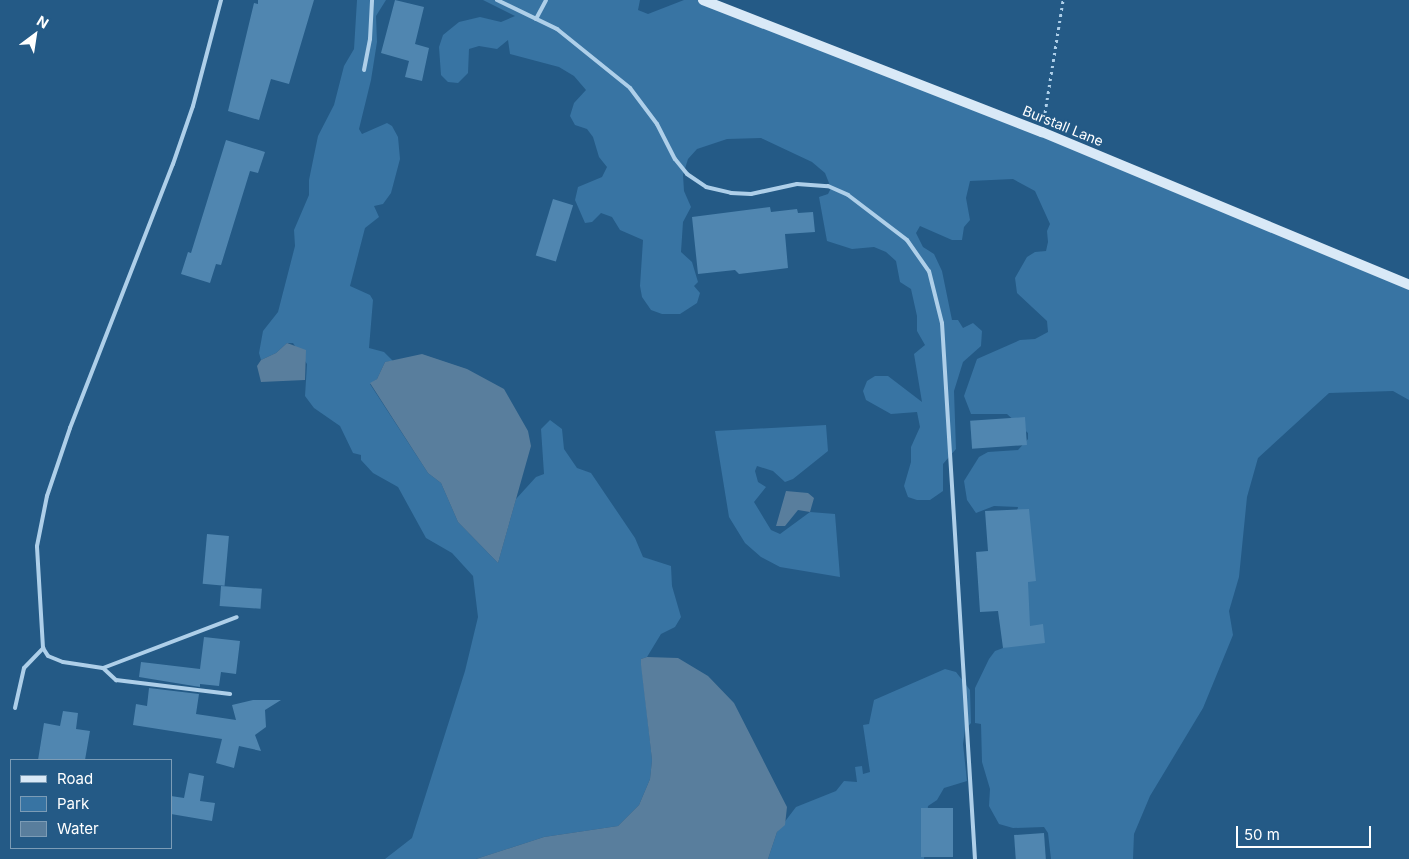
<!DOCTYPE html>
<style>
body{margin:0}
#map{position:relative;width:1409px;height:859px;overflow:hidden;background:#245a86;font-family:Inter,sans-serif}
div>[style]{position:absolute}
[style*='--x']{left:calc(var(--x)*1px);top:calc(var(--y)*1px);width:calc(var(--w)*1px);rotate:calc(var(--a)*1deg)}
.green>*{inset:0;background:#3874a3}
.water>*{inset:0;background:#597e9d}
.building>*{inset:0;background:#5086b0;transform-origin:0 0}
.path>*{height:3px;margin-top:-1.5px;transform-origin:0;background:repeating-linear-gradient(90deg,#aecfe9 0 2.5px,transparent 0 6.5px)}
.lane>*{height:4px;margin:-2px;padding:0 2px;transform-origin:2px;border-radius:2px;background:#aecfe9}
.secondary>*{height:10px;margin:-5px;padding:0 5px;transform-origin:5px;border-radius:5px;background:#d9e9f7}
span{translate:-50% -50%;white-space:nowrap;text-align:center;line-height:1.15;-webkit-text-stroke:4.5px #245a86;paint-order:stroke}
.street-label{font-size:14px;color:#fff}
.legend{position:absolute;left:10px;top:759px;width:162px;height:90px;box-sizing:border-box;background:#245a86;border:1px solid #7c9cb6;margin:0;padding:6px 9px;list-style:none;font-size:15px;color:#fff}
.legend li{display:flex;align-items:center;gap:10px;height:25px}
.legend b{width:25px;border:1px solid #7c9cb6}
.north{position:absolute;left:10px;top:10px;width:50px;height:50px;-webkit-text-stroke:4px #245a86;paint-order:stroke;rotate:31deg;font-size:14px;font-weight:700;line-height:20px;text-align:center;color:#fff}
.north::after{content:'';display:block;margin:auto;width:18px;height:22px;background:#fff;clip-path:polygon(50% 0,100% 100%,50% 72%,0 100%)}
.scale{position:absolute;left:1236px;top:826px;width:135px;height:22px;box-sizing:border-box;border:2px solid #fff;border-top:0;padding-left:6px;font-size:15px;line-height:18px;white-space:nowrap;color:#fff;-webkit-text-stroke:4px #245a86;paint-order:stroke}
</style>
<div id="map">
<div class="green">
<div style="clip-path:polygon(357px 0,386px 0,376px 16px,377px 42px,371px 80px,359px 129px,362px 134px,387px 123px,392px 126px,398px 137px,400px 159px,391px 193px,383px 204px,374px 206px,379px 217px,365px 228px,350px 286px,370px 295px,373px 300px,369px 348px,384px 352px,393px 361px,385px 362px,377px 379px,370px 384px,428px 473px,441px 483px,458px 522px,498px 563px,516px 499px,536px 477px,544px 474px,541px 429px,550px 420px,562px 429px,564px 449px,577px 468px,591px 473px,635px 538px,643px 557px,671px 566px,672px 586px,681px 617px,675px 627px,661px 634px,647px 657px,641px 659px,652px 760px,650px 779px,639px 805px,618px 826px,544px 837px,476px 859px,385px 859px,412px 838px,465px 671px,478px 617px,473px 576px,452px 553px,426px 538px,398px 487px,373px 473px,361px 460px,361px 455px,353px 453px,340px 426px,314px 408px,305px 396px,307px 364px,293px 343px,287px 343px,276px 353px,261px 360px,259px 353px,263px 331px,278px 312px,295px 246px,294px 230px,309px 195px,309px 180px,318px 136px,334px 105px,344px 66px,354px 49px)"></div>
<div style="clip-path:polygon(483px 0,640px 0,638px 10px,648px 14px,684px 0,703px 0,1409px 285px,1409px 400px,1393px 391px,1329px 393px,1258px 458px,1247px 497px,1239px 577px,1229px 611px,1233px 635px,1203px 708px,1150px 796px,1134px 834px,1133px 859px,1051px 859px,1048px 833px,1044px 827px,1013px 828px,999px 824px,989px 806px,990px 789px,982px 762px,981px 724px,975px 723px,975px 688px,989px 659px,995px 651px,1019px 642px,1016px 516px,1018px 507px,994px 506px,976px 513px,967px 500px,964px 481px,979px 457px,988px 452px,1018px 450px,1028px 439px,1028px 433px,1007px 414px,971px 414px,964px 396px,977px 359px,1020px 340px,1035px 339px,1048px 332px,1047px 321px,1017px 293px,1015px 278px,1027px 257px,1035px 252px,1046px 251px,1048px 242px,1047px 231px,1050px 224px,1035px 191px,1013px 179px,970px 181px,966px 198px,970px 220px,964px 227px,962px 240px,952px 240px,920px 226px,916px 233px,923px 247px,934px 254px,942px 271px,952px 320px,958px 320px,963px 328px,973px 323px,982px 331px,981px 346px,963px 362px,954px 391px,956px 449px,943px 464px,943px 491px,930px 500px,917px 500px,908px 497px,904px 486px,911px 462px,911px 447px,920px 427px,917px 412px,891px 414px,866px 400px,863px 391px,867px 381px,875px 376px,888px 376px,922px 402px,914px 354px,925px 345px,917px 331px,917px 316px,911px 289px,900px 282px,896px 261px,886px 252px,874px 247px,852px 249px,827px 241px,819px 197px,828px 194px,831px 188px,825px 173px,812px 162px,761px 138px,727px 139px,697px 149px,688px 159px,683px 175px,684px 191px,691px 207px,683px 222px,681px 252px,692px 262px,698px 282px,694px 286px,700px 293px,697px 303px,680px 314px,662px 314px,651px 310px,642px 297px,640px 286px,643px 240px,620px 230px,612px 217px,601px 213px,592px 222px,585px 223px,575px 200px,578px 187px,602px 177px,607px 167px,599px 157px,593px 137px,587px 129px,575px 125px,570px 116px,574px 103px,586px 90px,574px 76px,559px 67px,510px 54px,508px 40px,497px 49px,479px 46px,469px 49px,468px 73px,458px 83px,448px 82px,441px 75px,439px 47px,443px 35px,459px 22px,480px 17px,501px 22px,515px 16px)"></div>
<div style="clip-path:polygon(826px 425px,828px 451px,793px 479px,785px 482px,773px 471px,757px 466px,755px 471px,758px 482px,766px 487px,754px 502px,771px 530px,780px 534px,810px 512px,835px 514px,840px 577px,780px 567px,761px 557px,745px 543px,729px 517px,715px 431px)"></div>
<div style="clip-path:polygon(945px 669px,956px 672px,970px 690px,971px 723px,965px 730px,963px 744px,967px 781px,944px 788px,937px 800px,928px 806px,924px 859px,768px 859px,777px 832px,796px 807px,836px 791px,844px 781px,857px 782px,855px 767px,862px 766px,863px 774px,870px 772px,863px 725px,869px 724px,874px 700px)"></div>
</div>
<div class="water">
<div style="clip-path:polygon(287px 343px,306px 350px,305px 380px,261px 382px,257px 366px,261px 360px,276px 353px)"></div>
<div style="clip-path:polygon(422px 354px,467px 369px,504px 389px,528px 431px,531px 446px,498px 563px,458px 522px,441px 483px,428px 473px,370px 383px,377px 379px,385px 362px)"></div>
<div style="clip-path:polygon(786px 491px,808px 493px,814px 498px,810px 512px,798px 510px,785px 526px,776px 526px)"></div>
<div style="clip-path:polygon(647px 657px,678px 658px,708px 676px,734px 703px,787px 807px,785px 825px,777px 832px,768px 859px,476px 859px,544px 837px,618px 826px,639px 805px,650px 779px,652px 760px,641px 665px,641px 659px)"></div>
</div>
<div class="building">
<div style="clip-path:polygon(258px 0,314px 0,289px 84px,271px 79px,259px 120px,228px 111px,254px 3px,258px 4px)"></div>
<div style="clip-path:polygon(395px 0,424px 7px,415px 44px,429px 48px,422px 81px,405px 77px,409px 61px,381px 53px)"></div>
<div style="clip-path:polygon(226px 140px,265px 152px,258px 173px,250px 171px,221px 265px,216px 264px,210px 283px,181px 274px,188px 252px,191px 253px)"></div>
<div style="left:553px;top:199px;width:21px;height:59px;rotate:17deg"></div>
<div style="clip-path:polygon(770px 207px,771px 212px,797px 209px,798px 213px,813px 212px,815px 232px,785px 234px,788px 268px,739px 274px,735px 270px,698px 274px,692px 217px)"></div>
<div style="left:1025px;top:417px;width:28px;height:55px;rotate:86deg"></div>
<div style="clip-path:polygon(1029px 509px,1036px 581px,1028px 582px,1030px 626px,1043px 624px,1045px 643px,1003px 648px,998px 611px,980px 612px,976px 552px,988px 551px,985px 511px)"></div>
<div style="left:207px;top:534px;width:22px;height:50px;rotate:5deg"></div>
<div style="left:221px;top:586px;width:41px;height:20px;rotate:4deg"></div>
<div style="clip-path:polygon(204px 637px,240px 641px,236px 674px,221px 672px,219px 686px,200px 684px,200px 687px,139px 677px,141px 662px,200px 669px)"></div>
<div style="clip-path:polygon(149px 688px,199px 694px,196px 714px,236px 720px,232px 705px,253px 700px,281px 700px,265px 710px,266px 727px,255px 735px,261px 751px,239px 746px,234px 768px,216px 763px,222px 739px,133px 725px,136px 704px,147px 706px)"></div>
<div style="clip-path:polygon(63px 711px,78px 713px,76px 729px,90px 731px,85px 760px,38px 760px,44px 723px,60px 726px)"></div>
<div style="clip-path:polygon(189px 773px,204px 776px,200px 801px,215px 803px,212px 821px,171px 814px,171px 796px,184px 798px)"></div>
<div style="left:921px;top:808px;width:32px;height:49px"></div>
<div style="left:1044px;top:833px;width:26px;height:30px;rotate:86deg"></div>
</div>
<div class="path">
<div style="--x:1044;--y:119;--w:121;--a:-80.9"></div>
</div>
<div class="lane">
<div style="--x:497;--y:0;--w:67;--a:25.8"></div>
<div style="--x:557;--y:29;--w:94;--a:38.9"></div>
<div style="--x:630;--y:88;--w:45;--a:53.1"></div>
<div style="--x:657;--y:124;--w:39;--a:63"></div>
<div style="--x:675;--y:159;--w:19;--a:51"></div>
<div style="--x:687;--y:174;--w:23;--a:34"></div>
<div style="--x:706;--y:187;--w:26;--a:13"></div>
<div style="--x:731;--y:193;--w:20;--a:3"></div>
<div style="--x:751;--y:194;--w:47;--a:-12.3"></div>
<div style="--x:797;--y:184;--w:31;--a:4"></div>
<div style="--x:828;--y:186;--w:22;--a:24"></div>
<div style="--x:848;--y:195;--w:74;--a:37.3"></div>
<div style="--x:907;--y:240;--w:38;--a:55"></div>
<div style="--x:929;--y:271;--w:54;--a:76"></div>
<div style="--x:942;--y:323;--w:537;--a:86.48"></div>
<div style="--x:536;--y:19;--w:21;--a:-62"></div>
<div style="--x:364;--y:70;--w:32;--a:-79"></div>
<div style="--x:370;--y:39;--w:39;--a:-87"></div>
<div style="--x:43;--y:648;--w:9;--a:58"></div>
<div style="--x:48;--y:656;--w:16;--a:22"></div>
<div style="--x:63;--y:662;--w:40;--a:8.5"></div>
<div style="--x:103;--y:668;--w:18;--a:43"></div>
<div style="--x:116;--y:680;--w:115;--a:7"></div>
<div style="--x:103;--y:668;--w:143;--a:-20.8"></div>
<div style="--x:15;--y:708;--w:41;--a:-77.3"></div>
<div style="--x:24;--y:668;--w:28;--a:-46"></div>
<div style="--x:43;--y:648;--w:102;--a:-93.4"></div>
<div style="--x:37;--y:546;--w:51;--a:-78.7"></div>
<div style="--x:47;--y:496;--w:72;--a:-71.3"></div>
<div style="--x:70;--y:428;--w:283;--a:-68.7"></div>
<div style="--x:173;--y:164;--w:61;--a:-71"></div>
<div style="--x:193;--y:106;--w:110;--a:-75.2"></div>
</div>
<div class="secondary">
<div style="--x:703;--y:0;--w:364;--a:21.3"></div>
<div style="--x:1042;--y:132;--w:398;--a:22.6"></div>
</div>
<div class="street-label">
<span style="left:1063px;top:126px;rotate:22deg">Burstall Lane</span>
</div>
<ul class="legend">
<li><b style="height:6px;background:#d9e9f7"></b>Road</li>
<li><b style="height:14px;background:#3874a3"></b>Park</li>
<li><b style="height:14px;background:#597e9d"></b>Water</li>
</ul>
<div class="north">N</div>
<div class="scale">50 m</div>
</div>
